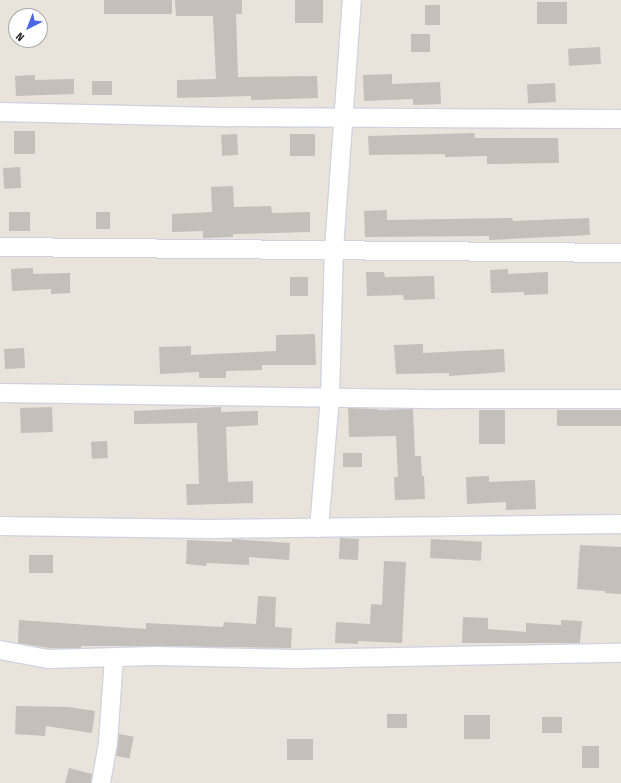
<!DOCTYPE html>
<style>
body{margin:0}
#map{position:relative;width:621px;height:783px;overflow:hidden;background:#e9e3db;font-family:"Fira Sans Condensed",sans-serif}
div>[style]{position:absolute}
[style*='--x']{left:calc(var(--x)*1px);top:calc(var(--y)*1px);width:calc(var(--w)*1px);rotate:calc(var(--a)*1deg)}
.building>*{inset:0;background:#c4bfba;transform-origin:0 0}
.roads{filter:drop-shadow(1px 0 #d0d3df) drop-shadow(-1px 0 #d0d3df) drop-shadow(0 1px #d0d3df) drop-shadow(0 -1px #d0d3df)}
.minor>*{height:18px;margin:-9px;padding:0 9px;transform-origin:9px;border-radius:9px;background:#fff}
span{translate:-50% -50%;white-space:nowrap;text-align:center;line-height:1.15;-webkit-text-stroke:3px #fff;paint-order:stroke}
.north{position:absolute;left:8px;top:8px;width:40px;height:40px;box-sizing:border-box;background:#fff;border:1px solid #a9a9a9;border-radius:50%;rotate:222deg;font-size:11px;font-weight:700;line-height:16px;text-align:center;color:#282828}
.north::after{content:'';display:block;margin:auto;width:14px;height:18px;background:#4a68e6;clip-path:polygon(50% 0,100% 100%,50% 72%,0 100%)}
</style>
<div id="map">
<div class="building">
<div style="left:104px;top:0;width:68px;height:14px"></div>
<div style="clip-path:polygon(175px 0,242px 0,242px 14px,236px 14px,238px 77px,317px 76px,318px 98px,251px 100px,251px 96px,177px 98px,177px 80px,216px 79px,213px 16px,176px 16px)"></div>
<div style="left:295px;top:0;width:28px;height:23px"></div>
<div style="left:567px;top:2px;width:22px;height:30px;rotate:90deg"></div>
<div style="left:425px;top:5px;width:15px;height:20px"></div>
<div style="left:430px;top:34px;width:18px;height:19px;rotate:90deg"></div>
<div style="left:600px;top:47px;width:17px;height:32px;rotate:87deg"></div>
<div style="clip-path:polygon(392px 74px,392px 84px,440px 82px,441px 104px,413px 105px,413px 99px,364px 101px,363px 75px)"></div>
<div style="clip-path:polygon(35px 75px,35px 80px,74px 79px,74px 94px,16px 96px,15px 76px)"></div>
<div style="left:92px;top:81px;width:20px;height:14px"></div>
<div style="left:555px;top:83px;width:19px;height:28px;rotate:87deg"></div>
<div style="left:14px;top:131px;width:21px;height:23px"></div>
<div style="clip-path:polygon(474px 133px,475px 138px,558px 138px,559px 163px,487px 164px,487px 156px,445px 157px,445px 154px,369px 155px,368px 136px)"></div>
<div style="left:237px;top:134px;width:21px;height:16px;rotate:87deg"></div>
<div style="left:290px;top:134px;width:25px;height:22px"></div>
<div style="left:20px;top:167px;width:21px;height:17px;rotate:87deg"></div>
<div style="clip-path:polygon(233px 186px,234px 207px,271px 206px,272px 213px,310px 212px,310px 232px,233px 234px,233px 237px,203px 238px,203px 231px,172px 232px,172px 214px,212px 212px,211px 187px)"></div>
<div style="clip-path:polygon(387px 210px,387px 220px,512px 218px,513px 221px,589px 218px,590px 235px,489px 240px,489px 236px,365px 237px,364px 211px)"></div>
<div style="left:9px;top:212px;width:21px;height:19px"></div>
<div style="left:96px;top:212px;width:14px;height:17px"></div>
<div style="clip-path:polygon(33px 268px,33px 274px,70px 273px,70px 293px,51px 294px,51px 289px,12px 291px,11px 269px)"></div>
<div style="clip-path:polygon(508px 269px,508px 274px,548px 272px,548px 294px,524px 295px,524px 292px,491px 293px,490px 270px)"></div>
<div style="clip-path:polygon(366px 272px,384px 272px,385px 277px,434px 276px,435px 299px,404px 300px,403px 295px,367px 296px)"></div>
<div style="left:308px;top:277px;width:19px;height:18px;rotate:90deg"></div>
<div style="clip-path:polygon(315px 334px,316px 365px,262px 365px,262px 370px,226px 371px,226px 378px,199px 378px,199px 372px,160px 374px,159px 347px,191px 346px,191px 355px,276px 351px,276px 335px)"></div>
<div style="clip-path:polygon(423px 344px,423px 353px,504px 349px,505px 372px,449px 376px,449px 373px,396px 374px,394px 345px)"></div>
<div style="left:24px;top:348px;width:20px;height:20px;rotate:87deg"></div>
<div style="left:52px;top:407px;width:25px;height:32px;rotate:88deg"></div>
<div style="clip-path:polygon(221px 407px,221px 412px,258px 411px,258px 425px,226px 427px,228px 482px,253px 481px,253px 503px,187px 505px,186px 484px,199px 484px,197px 423px,134px 424px,134px 411px)"></div>
<div style="clip-path:polygon(348px 408px,378px 409px,378px 410px,413px 409px,415px 456px,421px 456px,422px 476px,424px 476px,425px 499px,395px 500px,394px 477px,398px 477px,396px 436px,349px 437px)"></div>
<div style="left:479px;top:410px;width:26px;height:34px"></div>
<div style="left:557px;top:410px;width:64px;height:16px"></div>
<div style="left:107px;top:441px;width:17px;height:16px;rotate:87deg"></div>
<div style="left:343px;top:453px;width:19px;height:14px"></div>
<div style="clip-path:polygon(489px 476px,489px 482px,535px 480px,536px 509px,506px 510px,506px 502px,467px 504px,466px 477px)"></div>
<div style="left:340px;top:538px;width:19px;height:21px;rotate:3deg"></div>
<div style="clip-path:polygon(232px 539px,290px 543px,289px 560px,249px 557px,249px 565px,207px 563px,206px 566px,186px 564px,187px 540px,232px 542px)"></div>
<div style="left:431px;top:539px;width:51px;height:19px;rotate:3deg"></div>
<div style="clip-path:polygon(580px 545px,621px 547px,621px 594px,605px 593px,605px 591px,577px 589px)"></div>
<div style="left:29px;top:555px;width:24px;height:18px"></div>
<div style="clip-path:polygon(384px 561px,406px 562px,402px 643px,358px 641px,358px 644px,335px 643px,336px 622px,370px 624px,371px 604px,382px 605px)"></div>
<div style="clip-path:polygon(258px 596px,276px 597px,275px 627px,292px 628px,291px 648px,155px 646px,81px 646px,81px 648px,49px 648px,18px 643px,19px 620px,146px 629px,146px 623px,223px 627px,224px 622px,256px 624px)"></div>
<div style="clip-path:polygon(463px 617px,488px 618px,488px 629px,526px 632px,526px 623px,561px 625px,561px 620px,582px 621px,580px 643px,462px 643px)"></div>
<div style="clip-path:polygon(16px 706px,68px 707px,95px 711px,92px 733px,46px 726px,45px 736px,15px 734px)"></div>
<div style="left:387px;top:714px;width:20px;height:14px"></div>
<div style="left:464px;top:715px;width:26px;height:24px"></div>
<div style="left:542px;top:717px;width:20px;height:16px"></div>
<div style="left:119px;top:734px;width:15px;height:22px;rotate:11deg"></div>
<div style="left:287px;top:739px;width:26px;height:21px"></div>
<div style="left:582px;top:746px;width:17px;height:22px"></div>
<div style="clip-path:polygon(69px 768px,92px 774px,91px 783px,65px 783px)"></div>
</div>
<div class="roads">
<div class="minor">
<div style="--x:0;--y:112;--w:228;--a:1.3"></div>
<div style="--x:228;--y:117;--w:393;--a:0.3"></div>
<div style="--x:0;--y:247;--w:621;--a:0.55"></div>
<div style="--x:0;--y:393;--w:441;--a:0.8"></div>
<div style="--x:441;--y:399;--w:180;--a:0"></div>
<div style="--x:0;--y:526;--w:207;--a:0.8"></div>
<div style="--x:207;--y:529;--w:414;--a:-0.7"></div>
<div style="--x:319;--y:528;--w:130;--a:-85.2"></div>
<div style="--x:330;--y:398;--w:149;--a:-88.5"></div>
<div style="--x:334;--y:249;--w:250;--a:-85.9"></div>
<div style="--x:0;--y:650;--w:49;--a:10.6"></div>
<div style="--x:48;--y:659;--w:107;--a:-1.6"></div>
<div style="--x:155;--y:656;--w:140;--a:1.2"></div>
<div style="--x:295;--y:659;--w:326;--a:-1.1"></div>
<div style="--x:101;--y:783;--w:41;--a:-80.1"></div>
<div style="--x:108;--y:743;--w:86;--a:-86"></div>
</div>
</div>
<div class="north">N</div>
</div>
